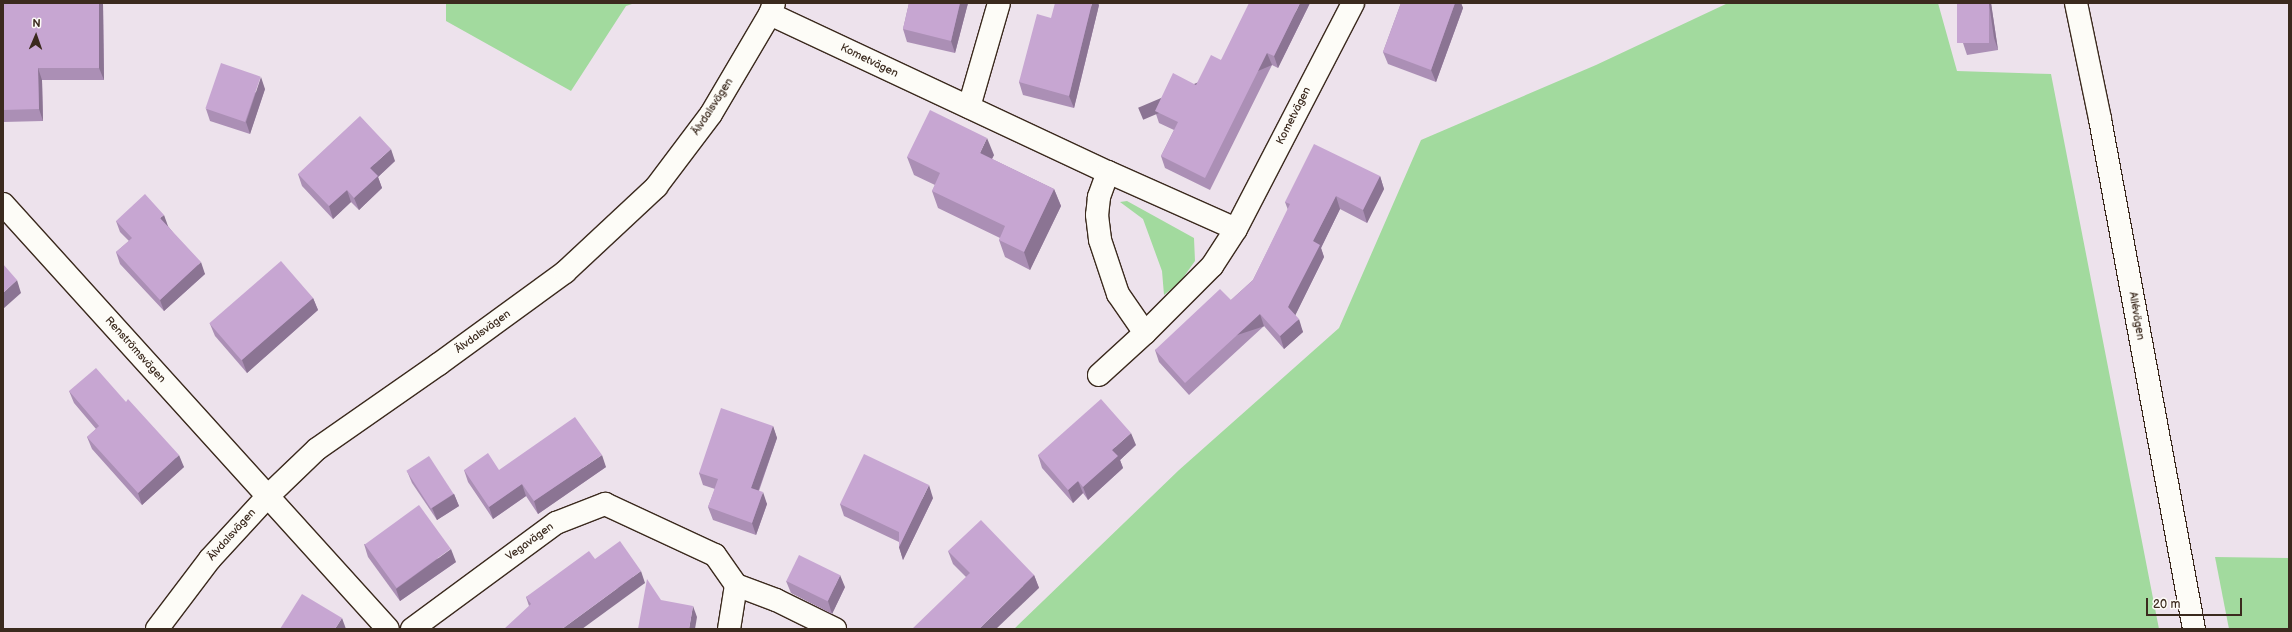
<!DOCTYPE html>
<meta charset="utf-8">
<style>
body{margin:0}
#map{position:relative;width:2292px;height:632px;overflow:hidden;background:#ede2ec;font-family:"Balsamiq Sans",sans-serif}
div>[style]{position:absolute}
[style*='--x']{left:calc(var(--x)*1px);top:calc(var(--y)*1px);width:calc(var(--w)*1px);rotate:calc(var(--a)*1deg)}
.green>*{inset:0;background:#a2da9e}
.roads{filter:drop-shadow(1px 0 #3b2a1e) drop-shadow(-1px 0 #3b2a1e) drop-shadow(0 1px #3b2a1e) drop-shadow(0 -1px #3b2a1e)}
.minor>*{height:22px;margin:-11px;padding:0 11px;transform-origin:11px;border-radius:11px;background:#fdfcf7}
.wall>*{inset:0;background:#ab8fb5}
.shaded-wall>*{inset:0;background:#8b7493;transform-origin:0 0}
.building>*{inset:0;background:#c7a6d2;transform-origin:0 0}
span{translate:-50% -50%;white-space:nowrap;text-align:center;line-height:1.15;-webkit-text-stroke:4px #fdfcf7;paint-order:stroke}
.street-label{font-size:11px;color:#3b2a1e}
.frame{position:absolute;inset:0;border:4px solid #3b2a1e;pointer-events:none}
.north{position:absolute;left:16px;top:16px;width:40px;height:40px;-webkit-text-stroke:3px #fdfcf7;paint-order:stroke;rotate:2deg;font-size:11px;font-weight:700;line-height:16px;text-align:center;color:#3b2a1e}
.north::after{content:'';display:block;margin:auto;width:14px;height:18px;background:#3b2a1e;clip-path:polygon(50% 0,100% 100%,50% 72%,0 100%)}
.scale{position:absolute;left:2146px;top:598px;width:96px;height:18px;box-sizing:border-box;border:2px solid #3b2a1e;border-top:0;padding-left:5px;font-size:12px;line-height:14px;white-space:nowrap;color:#3b2a1e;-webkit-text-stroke:3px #fdfcf7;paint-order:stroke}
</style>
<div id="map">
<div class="green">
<div style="clip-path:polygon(446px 3px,635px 3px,626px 6px,571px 91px,446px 21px)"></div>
<div style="clip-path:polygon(1728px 3px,1938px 3px,1957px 71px,2051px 74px,2159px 629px,1014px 629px,1179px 470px,1339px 328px,1421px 140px,1596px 65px)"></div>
<div style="clip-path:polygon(1127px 201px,1194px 238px,1195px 261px,1180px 282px,1164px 295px,1162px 271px,1143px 219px,1120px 202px)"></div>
<div style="clip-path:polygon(2215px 557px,2289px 558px,2289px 629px,2229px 629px)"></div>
</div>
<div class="roads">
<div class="minor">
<div style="--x:2076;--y:3;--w:118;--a:78.3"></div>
<div style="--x:2100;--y:119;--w:519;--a:79.56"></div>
<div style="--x:770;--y:14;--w:373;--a:25.1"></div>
<div style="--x:1108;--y:172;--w:140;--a:24"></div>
<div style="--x:969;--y:107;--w:108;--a:-73.9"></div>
<div style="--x:1108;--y:172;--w:27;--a:110"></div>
<div style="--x:1099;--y:197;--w:18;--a:96"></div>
<div style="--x:1097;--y:215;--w:25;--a:83"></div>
<div style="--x:1100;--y:240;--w:57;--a:71.6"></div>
<div style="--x:1118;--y:294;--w:47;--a:55.3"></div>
<div style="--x:3;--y:204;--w:573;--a:47.83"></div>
<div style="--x:1099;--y:375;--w:62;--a:-42.4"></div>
<div style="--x:1145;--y:333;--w:95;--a:-45"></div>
<div style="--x:1212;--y:266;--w:44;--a:-57"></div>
<div style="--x:1236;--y:229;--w:254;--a:-62.6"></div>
<div style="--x:736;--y:585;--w:43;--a:20.6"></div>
<div style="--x:776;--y:600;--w:66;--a:26.2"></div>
<div style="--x:157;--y:629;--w:88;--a:-52.9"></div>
<div style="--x:210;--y:559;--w:86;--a:-47.4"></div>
<div style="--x:268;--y:496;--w:68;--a:-43.8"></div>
<div style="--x:317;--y:449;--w:149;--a:-34.9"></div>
<div style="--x:439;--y:364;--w:156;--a:-36.1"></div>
<div style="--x:565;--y:272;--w:125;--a:-43"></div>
<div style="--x:656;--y:187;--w:91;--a:-53"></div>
<div style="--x:711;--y:114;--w:116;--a:-59.5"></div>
<div style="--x:770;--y:14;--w:12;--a:-70"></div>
<div style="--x:412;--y:629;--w:179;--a:-36.4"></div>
<div style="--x:556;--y:523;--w:53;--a:-21.2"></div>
<div style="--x:605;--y:504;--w:121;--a:24.9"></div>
<div style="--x:715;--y:555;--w:37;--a:55"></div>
<div style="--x:736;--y:585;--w:45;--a:99"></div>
</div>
</div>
<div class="wall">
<div style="clip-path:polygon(3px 3px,103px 3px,104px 80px,42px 80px,43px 121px,3px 122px)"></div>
<div style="clip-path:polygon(909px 3px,968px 3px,955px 53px,907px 42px,903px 29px)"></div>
<div style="clip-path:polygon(1310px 3px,1278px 68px,1272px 65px,1210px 190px,1165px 168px,1161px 156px,1174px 130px,1159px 123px,1155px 111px,1196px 85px,1221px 60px)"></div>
<div style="clip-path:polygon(1401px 3px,1461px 3px,1463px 8px,1436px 82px,1388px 64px,1383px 52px)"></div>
<div style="clip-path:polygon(1957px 3px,1991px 3px,1998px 50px,1967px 55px,1963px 43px)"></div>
<div style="clip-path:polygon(1099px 5px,1074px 108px,1023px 95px,1019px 82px,1051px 18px)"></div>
<div style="clip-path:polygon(265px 89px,250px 134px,210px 121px,206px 109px)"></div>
<div style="clip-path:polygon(994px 155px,992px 159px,1054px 189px,1061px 206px,1030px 270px,1005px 257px,999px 240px,1000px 238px,938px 208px,932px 191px,935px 185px,914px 175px,907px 157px)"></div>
<div style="clip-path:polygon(395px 161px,378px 177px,382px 188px,359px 210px,351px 202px,333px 219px,302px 186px,298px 174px)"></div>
<div style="clip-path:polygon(1380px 176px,1384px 189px,1367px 223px,1340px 209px,1321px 248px,1324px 257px,1295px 315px,1303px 332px,1284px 349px,1264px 326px,1189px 395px,1159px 362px,1155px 350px,1231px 300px,1253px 280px,1288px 210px,1285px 202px)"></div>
<div style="clip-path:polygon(116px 221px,168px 226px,205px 274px,164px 311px,120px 264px,116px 252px,129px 241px,120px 232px)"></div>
<div style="clip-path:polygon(313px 298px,318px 310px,247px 373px,215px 336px,210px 324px)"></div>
<div style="clip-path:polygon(69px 391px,126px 402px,184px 467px,142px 505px,92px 449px,87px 437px,96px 429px,74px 403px)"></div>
<div style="clip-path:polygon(773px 426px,777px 438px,759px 491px,767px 504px,756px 535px,713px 520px,708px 507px,715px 489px,703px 485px,699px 473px)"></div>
<div style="clip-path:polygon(1136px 445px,1120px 460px,1123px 468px,1088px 500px,1083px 493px,1073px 503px,1042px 468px,1038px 455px)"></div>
<div style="clip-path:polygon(606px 467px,538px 514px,526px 496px,493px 519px,468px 482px,464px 470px,499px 470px)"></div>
<div style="clip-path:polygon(407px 471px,454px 494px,459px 506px,437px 520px,412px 483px)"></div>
<div style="clip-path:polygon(933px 498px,903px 560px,899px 547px,899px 542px,844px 516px,840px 504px)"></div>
<div style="clip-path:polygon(364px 544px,456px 562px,400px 601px,368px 557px)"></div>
<div style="clip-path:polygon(948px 551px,1034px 575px,1039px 588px,966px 577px,953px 564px)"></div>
<div style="clip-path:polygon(595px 559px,645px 583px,529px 606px,526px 597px)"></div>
<div style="clip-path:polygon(786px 581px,845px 587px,832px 614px,791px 593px)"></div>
</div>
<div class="shaded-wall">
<div style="clip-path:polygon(99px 3px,103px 3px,104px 80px,99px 68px)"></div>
<div style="clip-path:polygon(960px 3px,968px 3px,955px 53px,951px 41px)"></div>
<div style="clip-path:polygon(1092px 3px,1098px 3px,1099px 5px,1074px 108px,1069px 96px)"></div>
<div style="clip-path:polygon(1300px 3px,1310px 3px,1278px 68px,1274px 56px)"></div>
<div style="clip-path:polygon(1455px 3px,1461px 3px,1463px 8px,1436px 82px,1431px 70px)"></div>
<div style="clip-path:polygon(1989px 3px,1991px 3px,1998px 50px,1994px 38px)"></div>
<div style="left:1267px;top:53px;width:13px;height:140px;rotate:67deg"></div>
<div style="clip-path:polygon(38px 68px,42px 80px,43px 121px,39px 109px)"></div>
<div style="clip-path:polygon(261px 77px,265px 89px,250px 134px,246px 122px)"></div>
<div style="clip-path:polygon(987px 138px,994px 155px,986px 170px,980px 153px)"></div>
<div style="clip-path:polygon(391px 149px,395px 161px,378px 177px,382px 188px,359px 210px,354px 198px,370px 168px)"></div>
<div style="clip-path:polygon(1380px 176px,1384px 189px,1367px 223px,1363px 210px)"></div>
<div style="clip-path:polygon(1054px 189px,1061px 206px,1030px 270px,1024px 252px)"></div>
<div style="clip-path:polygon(347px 190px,351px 202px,333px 219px,329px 206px)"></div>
<div style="clip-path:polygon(1336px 196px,1340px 209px,1321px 248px,1324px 257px,1293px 320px,1288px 307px,1313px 241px)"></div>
<div style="clip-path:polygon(164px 215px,168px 226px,164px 229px,160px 218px)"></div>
<div style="clip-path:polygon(201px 262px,205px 274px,164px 311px,160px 300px)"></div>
<div style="clip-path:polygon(17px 280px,21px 293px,3px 309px,3px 293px)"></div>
<div style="clip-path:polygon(313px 298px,318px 310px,247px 373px,242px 360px)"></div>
<div style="left:1260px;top:314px;width:13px;height:102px;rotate:72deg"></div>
<div style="clip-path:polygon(1299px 319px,1303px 332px,1284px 349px,1280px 336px)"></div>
<div style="clip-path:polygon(773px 426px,777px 438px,755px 500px,751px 488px)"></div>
<div style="clip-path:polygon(1131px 433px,1136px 445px,1120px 460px,1123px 468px,1088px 500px,1083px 487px,1112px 450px)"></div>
<div style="clip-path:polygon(179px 455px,184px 467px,142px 505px,138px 493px)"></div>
<div style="clip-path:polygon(602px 455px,606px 467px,538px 514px,534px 501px)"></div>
<div style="clip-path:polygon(1078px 481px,1083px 493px,1073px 503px,1068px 490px)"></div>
<div style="clip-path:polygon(522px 484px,526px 496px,493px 519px,489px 507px)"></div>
<div style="clip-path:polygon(929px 485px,933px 498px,903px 560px,899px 547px)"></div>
<div style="clip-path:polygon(763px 492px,767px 504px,756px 535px,752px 523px)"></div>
<div style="clip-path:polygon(454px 494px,459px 506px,437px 520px,432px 508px)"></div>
<div style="clip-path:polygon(451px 549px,456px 562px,400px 601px,396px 589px)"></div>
<div style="clip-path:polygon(641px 571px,645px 583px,582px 629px,562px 629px)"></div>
<div style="clip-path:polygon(840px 575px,845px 587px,832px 614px,828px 601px)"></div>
<div style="clip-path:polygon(1034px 575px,1039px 588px,996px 629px,979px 629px)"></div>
<div style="clip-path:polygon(693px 606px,697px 617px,695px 629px,689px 629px)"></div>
<div style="clip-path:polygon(342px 618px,346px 629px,335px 629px)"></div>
</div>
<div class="building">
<div style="clip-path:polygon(3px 3px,99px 3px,99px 68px,38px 68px,39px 109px,3px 110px)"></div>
<div style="clip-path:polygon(909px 3px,960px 3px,951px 41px,903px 29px)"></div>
<div style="clip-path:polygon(1055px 3px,1092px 3px,1069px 96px,1019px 82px,1037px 14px,1051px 18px)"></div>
<div style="clip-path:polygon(1249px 3px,1300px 3px,1274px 56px,1267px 53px,1205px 178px,1161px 156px,1178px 122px,1155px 111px,1173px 73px,1196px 85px,1211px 55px,1221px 60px)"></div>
<div style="clip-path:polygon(1401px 3px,1455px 3px,1431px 70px,1383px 52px)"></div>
<div style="left:1957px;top:3px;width:32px;height:40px"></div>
<div style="left:221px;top:63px;width:42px;height:48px;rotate:19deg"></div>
<div style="clip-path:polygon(930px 110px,987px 138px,980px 153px,1054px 189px,1024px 252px,999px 240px,1005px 226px,932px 191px,940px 173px,907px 157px)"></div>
<div style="clip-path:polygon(360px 116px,391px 149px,370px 168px,378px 176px,354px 198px,347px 190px,329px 206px,298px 174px)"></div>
<div style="clip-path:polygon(1314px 144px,1380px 176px,1363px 210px,1336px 196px,1313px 241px,1320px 245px,1288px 307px,1299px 319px,1280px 336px,1260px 314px,1185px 383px,1155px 350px,1220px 289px,1231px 300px,1253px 280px,1290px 204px,1285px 202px)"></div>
<div style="clip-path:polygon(145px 194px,164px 215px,160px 218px,201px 262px,160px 300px,116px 252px,132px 238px,116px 221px)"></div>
<div style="left:281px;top:261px;width:49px;height:95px;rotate:49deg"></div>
<div style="clip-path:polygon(3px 264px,17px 280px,3px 293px)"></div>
<div style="clip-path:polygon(96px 368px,126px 402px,128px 399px,179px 455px,138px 493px,87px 437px,99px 426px,69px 391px)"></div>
<div style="clip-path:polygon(1101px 399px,1131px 433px,1112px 450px,1118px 456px,1083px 487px,1078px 481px,1068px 490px,1038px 455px)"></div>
<div style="clip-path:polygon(721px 408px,773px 426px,751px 488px,763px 492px,752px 523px,708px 507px,718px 479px,699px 473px)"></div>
<div style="clip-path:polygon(575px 417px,602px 455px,534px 501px,522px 484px,489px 507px,464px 470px,488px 453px,499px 470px)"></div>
<div style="clip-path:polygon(864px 454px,929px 485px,899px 547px,899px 532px,840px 504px)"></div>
<div style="left:429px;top:456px;width:45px;height:27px;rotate:57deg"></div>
<div style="left:419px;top:505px;width:54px;height:67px;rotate:54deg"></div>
<div style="clip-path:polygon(981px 520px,1034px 575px,979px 629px,912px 629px,970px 573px,948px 551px)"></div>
<div style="clip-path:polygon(620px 541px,641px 571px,562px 629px,504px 629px,531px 604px,526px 597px,589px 551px,595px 559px)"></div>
<div style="left:799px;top:555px;width:46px;height:29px;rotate:26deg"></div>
<div style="clip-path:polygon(647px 579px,661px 600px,693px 606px,689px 629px,638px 629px)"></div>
<div style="clip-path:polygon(302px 594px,342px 618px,335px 629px,280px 629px)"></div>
</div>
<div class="street-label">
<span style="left:869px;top:61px;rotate:26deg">Kometvägen</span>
<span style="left:713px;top:107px;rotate:-57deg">Älvdalsvägen</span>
<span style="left:1294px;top:116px;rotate:-63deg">Kometvägen</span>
<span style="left:2136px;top:316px;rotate:80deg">Allévägen</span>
<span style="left:483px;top:332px;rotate:-36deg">Älvdalsvägen</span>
<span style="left:135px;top:350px;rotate:48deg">Renströmsvägen</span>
<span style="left:232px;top:535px;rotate:-48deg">Älvdalsvägen</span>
<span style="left:530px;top:542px;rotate:-36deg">Vegavägen</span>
</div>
<div class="frame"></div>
<div class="north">N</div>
<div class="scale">20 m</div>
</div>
